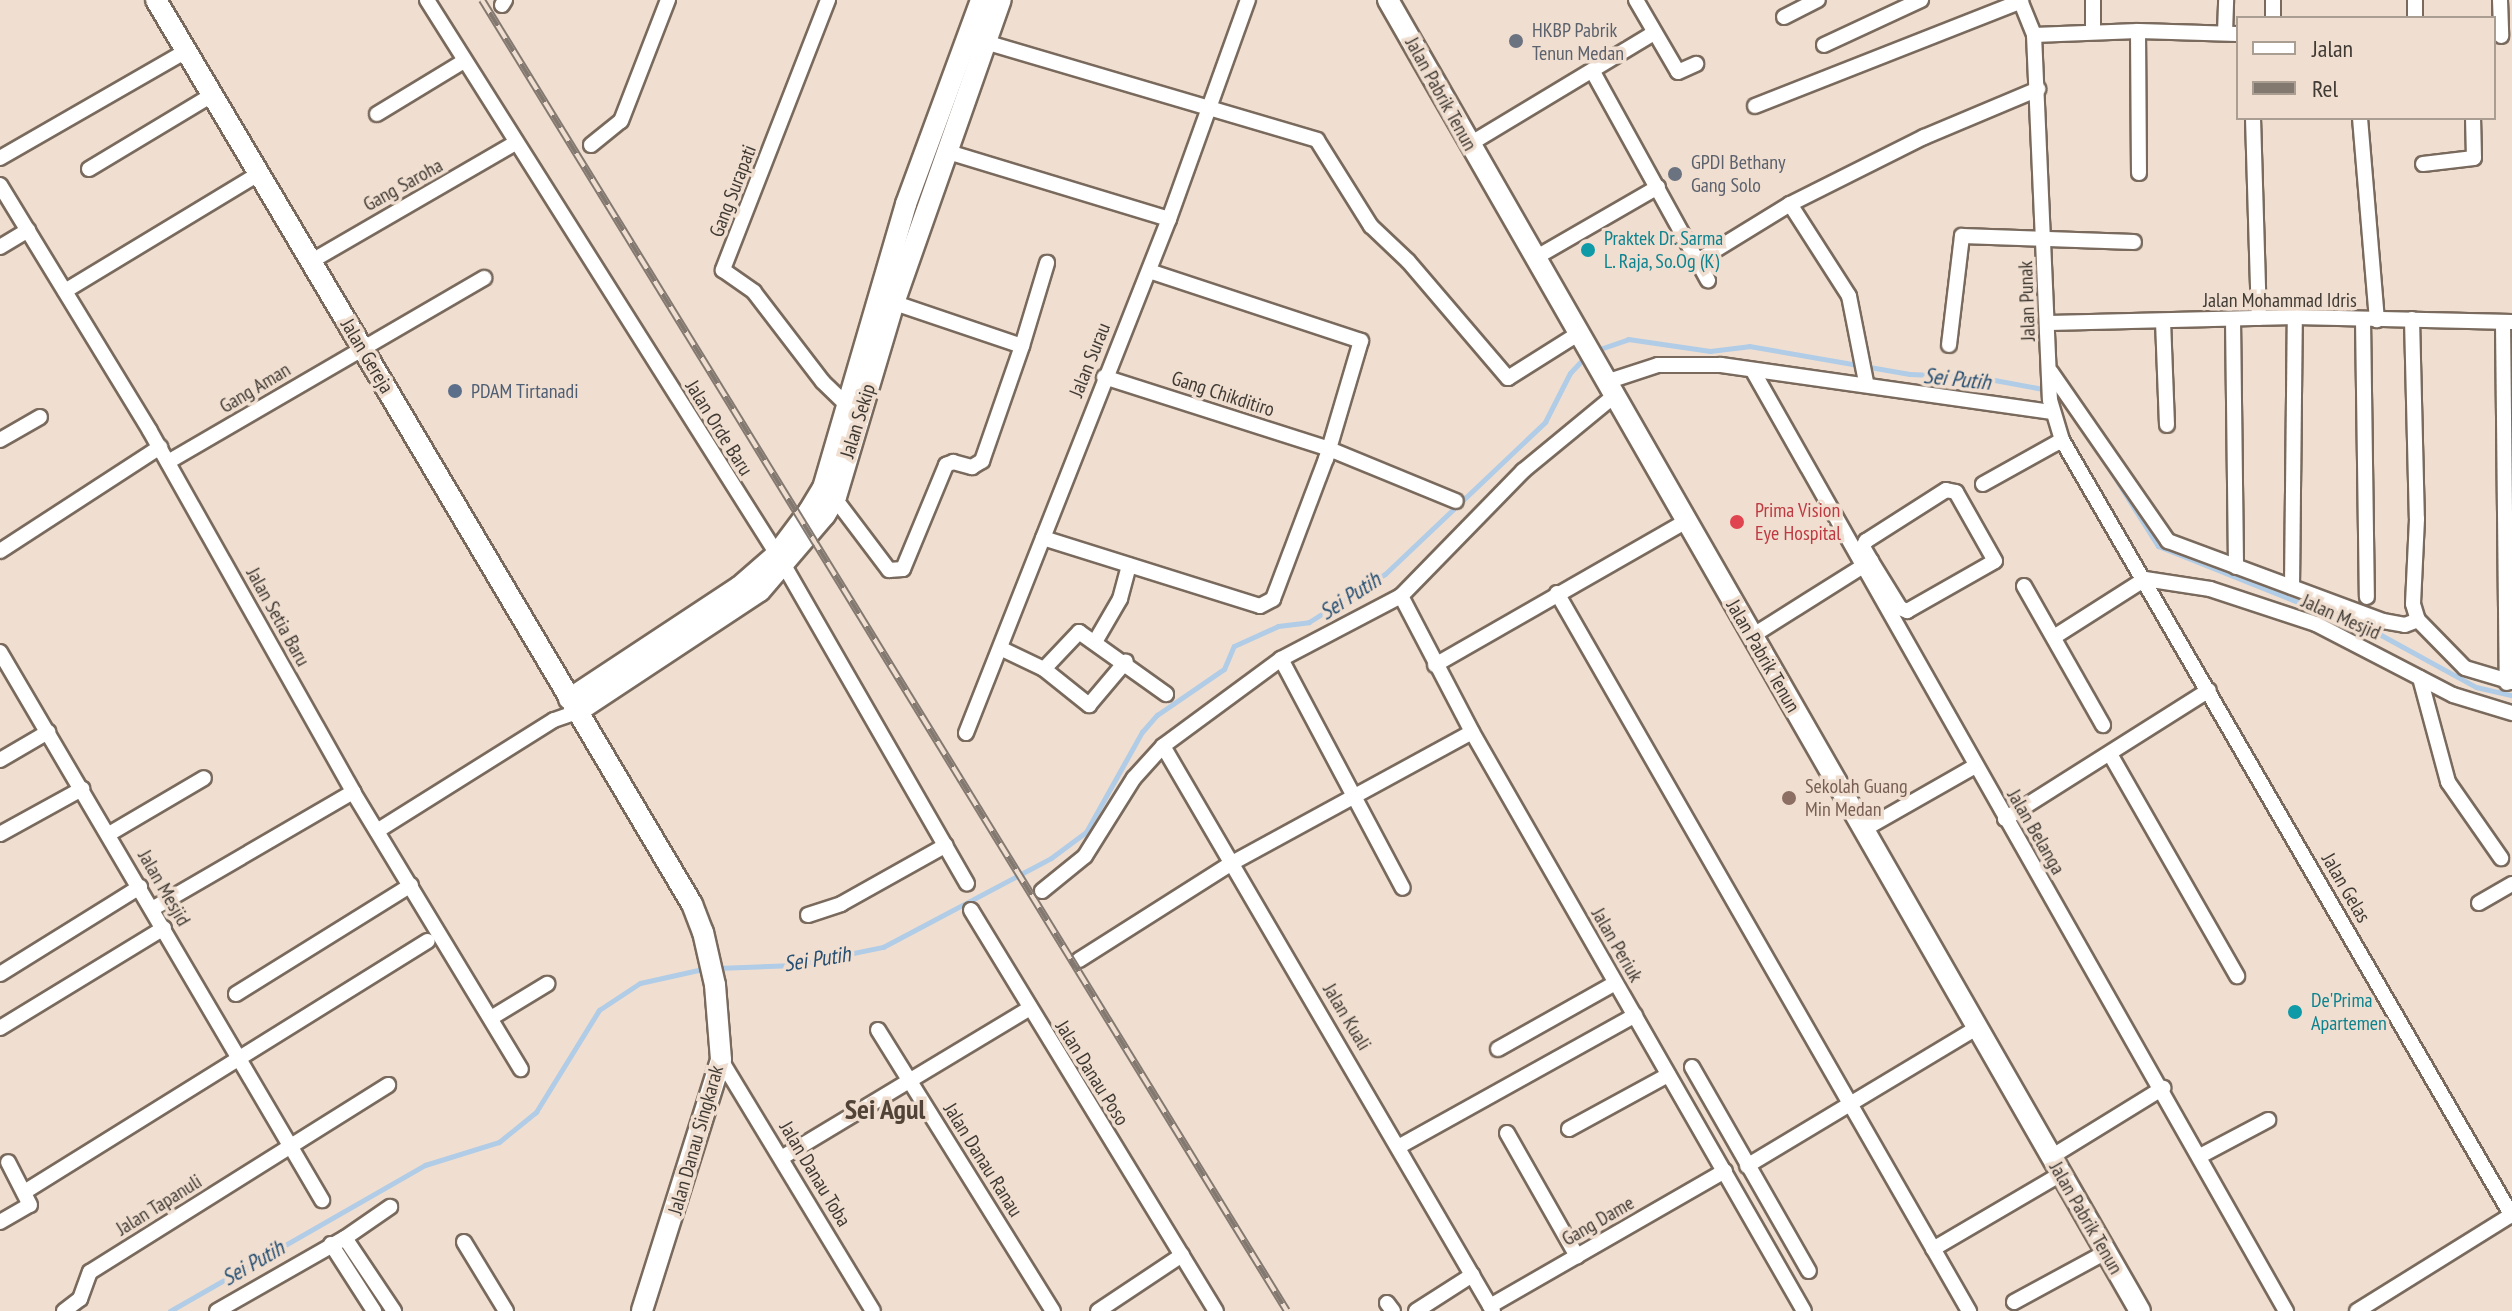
<!DOCTYPE html>
<style>
body{margin:0}
#map{position:relative;width:2512px;height:1311px;overflow:hidden;background:#f0dfd0;font-family:"PT Sans Narrow",sans-serif}
div>[style]{position:absolute}
[style*='--x']{left:calc(var(--x)*1px);top:calc(var(--y)*1px);width:calc(var(--w)*1px);rotate:calc(var(--a)*1deg)}
.stream>*{height:5px;margin:-2.5px;padding:0 2.5px;transform-origin:2.5px;border-radius:2.5px;background:#b1cce6}
.roads{filter:drop-shadow(2px 0 #796a5d) drop-shadow(-2px 0 #796a5d) drop-shadow(0 2px #796a5d) drop-shadow(0 -2px #796a5d)}
.street>*{height:14px;margin:-7px;padding:0 7px;transform-origin:7px;border-radius:7px;background:#fff}
.secondary>*{height:20px;margin:-10px;padding:0 10px;transform-origin:10px;border-radius:10px;background:#fff}
.rail>*{height:8px;margin-top:-4px;transform-origin:0;background:repeating-linear-gradient(90deg,#f0dfd0 0 15px,#837970 0 30px);box-sizing:border-box;border-block:2px solid #837970}
.dots>*{width:22px;height:22px;translate:-50% -50%;box-sizing:border-box;border:4px solid #f0dfd0;border-radius:50%}
span{translate:-50% -50%;white-space:nowrap;text-align:center;line-height:1.15;-webkit-text-stroke:7px #f0dfd0;paint-order:stroke}
.worship-label{font-size:20px;color:#5b616d}
.left{translate:0 -50%;text-align:left}
.street-label{font-size:20px;color:#403a34}
.culture-label{font-size:20px;color:#0d838f}
.service-label{font-size:20px;color:#4e5e75}
.health-label{font-size:20px;color:#be3a42}
.education-label{font-size:20px;color:#785e54}
.water-label{font-size:22px;color:#254e72;font-style:italic}
.district-label{font-size:28px;color:#514337;font-weight:700}
.legend{position:absolute;left:2236px;top:16px;width:260px;height:104px;box-sizing:border-box;background:#f0dfd0;border:2px solid #aa9d92;margin:0;padding:10px 14px;list-style:none;font-size:24px;color:#403a34}
.legend li{display:flex;align-items:center;gap:16px;height:40px}
.legend b{width:40px;border:2px solid #aa9d92}
</style>
<div id="map">
<div class="stream">
<div style="--x:1594;--y:351;--w:36;--a:-19"></div>
<div style="--x:1628;--y:339;--w:83;--a:8.3"></div>
<div style="--x:1710;--y:351;--w:39;--a:-7"></div>
<div style="--x:1749;--y:346;--w:163;--a:9.9"></div>
<div style="--x:1910;--y:374;--w:68;--a:2.5"></div>
<div style="--x:1978;--y:377;--w:71;--a:10.5"></div>
<div style="--x:2107;--y:465;--w:96;--a:57.8"></div>
<div style="--x:2158;--y:546;--w:240;--a:21.8"></div>
<div style="--x:2381;--y:635;--w:108;--a:28.7"></div>
<div style="--x:2476;--y:687;--w:37;--a:13"></div>
<div style="--x:717;--y:968;--w:78;--a:-2.2"></div>
<div style="--x:795;--y:965;--w:90;--a:-11.6"></div>
<div style="--x:883;--y:947;--w:190;--a:-27.9"></div>
<div style="--x:1051;--y:858;--w:44;--a:-36.6"></div>
<div style="--x:1086;--y:832;--w:115;--a:-60.8"></div>
<div style="--x:1142;--y:732;--w:23;--a:-49"></div>
<div style="--x:1157;--y:715;--w:81;--a:-34.5"></div>
<div style="--x:1224;--y:669;--w:25;--a:-67"></div>
<div style="--x:1234;--y:646;--w:48;--a:-24.4"></div>
<div style="--x:1278;--y:626;--w:31;--a:-7"></div>
<div style="--x:1309;--y:622;--w:90;--a:-32.3"></div>
<div style="--x:1385;--y:574;--w:221;--a:-43.5"></div>
<div style="--x:1545;--y:422;--w:55;--a:-63"></div>
<div style="--x:1570;--y:373;--w:23;--a:-47"></div>
<div style="--x:170;--y:1311;--w:294;--a:-29.8"></div>
<div style="--x:425;--y:1165;--w:77;--a:-17.3"></div>
<div style="--x:499;--y:1142;--w:48;--a:-39"></div>
<div style="--x:536;--y:1112;--w:120;--a:-58.3"></div>
<div style="--x:599;--y:1010;--w:49;--a:-33.4"></div>
<div style="--x:640;--y:983;--w:69;--a:-12.6"></div>
</div>
<div class="roads">
<div class="street">
<div style="--x:427;--y:0;--w:671;--a:57.73"></div>
<div style="--x:785;--y:567;--w:365;--a:60.1"></div>
<div style="--x:828;--y:0;--w:290;--a:111.3"></div>
<div style="--x:723;--y:270;--w:38;--a:35"></div>
<div style="--x:754;--y:292;--w:113;--a:52.5"></div>
<div style="--x:823;--y:382;--w:32;--a:44"></div>
<div style="--x:1636;--y:0;--w:83;--a:59.7"></div>
<div style="--x:1678;--y:72;--w:20;--a:-24"></div>
<div style="--x:2020;--y:0;--w:38;--a:68"></div>
<div style="--x:2034;--y:35;--w:365;--a:87.5"></div>
<div style="--x:2050;--y:400;--w:42;--a:73.3"></div>
<div style="--x:2062;--y:440;--w:897;--a:59.89"></div>
<div style="--x:2415;--y:0;--w:18;--a:90"></div>
<div style="--x:2500;--y:0;--w:36;--a:88"></div>
<div style="--x:502;--y:5;--w:6;--a:-59"></div>
<div style="--x:1784;--y:17;--w:38;--a:-27"></div>
<div style="--x:2273;--y:18;--w:18;--a:-90"></div>
<div style="--x:2138;--y:31;--w:142;--a:89.6"></div>
<div style="--x:2093;--y:32;--w:32;--a:-90"></div>
<div style="--x:2225;--y:33;--w:33;--a:-88"></div>
<div style="--x:2034;--y:35;--w:104;--a:-2.2"></div>
<div style="--x:2138;--y:31;--w:100;--a:1.7"></div>
<div style="--x:985;--y:42;--w:346;--a:16.4"></div>
<div style="--x:1317;--y:140;--w:102;--a:57.9"></div>
<div style="--x:1371;--y:226;--w:51;--a:43.4"></div>
<div style="--x:1408;--y:261;--w:154;--a:49.5"></div>
<div style="--x:1508;--y:378;--w:83;--a:-32.2"></div>
<div style="--x:1824;--y:45;--w:107;--a:-24.9"></div>
<div style="--x:1593;--y:72;--w:238;--a:61.1"></div>
<div style="--x:1755;--y:106;--w:286;--a:-21.5"></div>
<div style="--x:377;--y:114;--w:102;--a:-31.3"></div>
<div style="--x:2253;--y:118;--w:200;--a:88.3"></div>
<div style="--x:2360;--y:118;--w:203;--a:85.2"></div>
<div style="--x:1470;--y:144;--w:215;--a:-31.1"></div>
<div style="--x:591;--y:145;--w:38;--a:-39"></div>
<div style="--x:621;--y:121;--w:130;--a:-68.8"></div>
<div style="--x:945;--y:151;--w:234;--a:16.9"></div>
<div style="--x:0;--y:158;--w:215;--a:-29.9"></div>
<div style="--x:2423;--y:164;--w:51;--a:-6.7"></div>
<div style="--x:2474;--y:158;--w:40;--a:-91.4"></div>
<div style="--x:89;--y:169;--w:144;--a:-31"></div>
<div style="--x:0;--y:185;--w:288;--a:58.6"></div>
<div style="--x:150;--y:431;--w:414;--a:60.6"></div>
<div style="--x:353;--y:792;--w:324;--a:58.8"></div>
<div style="--x:1790;--y:204;--w:109;--a:57.3"></div>
<div style="--x:1849;--y:296;--w:88;--a:78.8"></div>
<div style="--x:0;--y:247;--w:33;--a:-31"></div>
<div style="--x:1535;--y:258;--w:142;--a:-30"></div>
<div style="--x:1699;--y:260;--w:107;--a:-31.6"></div>
<div style="--x:1790;--y:204;--w:150;--a:-26.6"></div>
<div style="--x:1924;--y:137;--w:124;--a:-22.8"></div>
<div style="--x:310;--y:262;--w:237;--a:-30.1"></div>
<div style="--x:65;--y:291;--w:226;--a:-31.2"></div>
<div style="--x:889;--y:301;--w:140;--a:18.7"></div>
<div style="--x:1022;--y:346;--w:87;--a:-73.2"></div>
<div style="--x:2233;--y:319;--w:248;--a:89.3"></div>
<div style="--x:2363;--y:319;--w:278;--a:89.2"></div>
<div style="--x:2412;--y:319;--w:200;--a:88.6"></div>
<div style="--x:2417;--y:519;--w:85;--a:92.7"></div>
<div style="--x:2413;--y:604;--w:17;--a:73"></div>
<div style="--x:2418;--y:620;--w:67;--a:45.6"></div>
<div style="--x:2465;--y:668;--w:49;--a:16.6"></div>
<div style="--x:2163;--y:321;--w:104;--a:87.8"></div>
<div style="--x:2503;--y:322;--w:361;--a:89.4"></div>
<div style="--x:2049;--y:323;--w:246;--a:-1.4"></div>
<div style="--x:2295;--y:317;--w:217;--a:1.3"></div>
<div style="--x:1949;--y:345;--w:110;--a:-83.2"></div>
<div style="--x:1962;--y:236;--w:172;--a:2"></div>
<div style="--x:1753;--y:371;--w:1081;--a:60.45"></div>
<div style="--x:2051;--y:372;--w:206;--a:55.3"></div>
<div style="--x:2168;--y:541;--w:229;--a:20.4"></div>
<div style="--x:2383;--y:621;--w:22;--a:10"></div>
<div style="--x:2405;--y:625;--w:14;--a:-21"></div>
<div style="--x:1104;--y:377;--w:236;--a:17.7"></div>
<div style="--x:1329;--y:449;--w:137;--a:22.3"></div>
<div style="--x:1606;--y:382;--w:55;--a:-18.1"></div>
<div style="--x:1658;--y:365;--w:63;--a:0"></div>
<div style="--x:1721;--y:365;--w:333;--a:8.1"></div>
<div style="--x:0;--y:440;--w:46;--a:-29.9"></div>
<div style="--x:168;--y:462;--w:366;--a:-30.2"></div>
<div style="--x:1983;--y:484;--w:90;--a:-29.1"></div>
<div style="--x:830;--y:492;--w:98;--a:52.9"></div>
<div style="--x:889;--y:570;--w:14;--a:-4"></div>
<div style="--x:903;--y:569;--w:113;--a:-67.5"></div>
<div style="--x:946;--y:465;--w:8;--a:-23"></div>
<div style="--x:953;--y:462;--w:20;--a:15"></div>
<div style="--x:972;--y:467;--w:12;--a:-31"></div>
<div style="--x:982;--y:461;--w:122;--a:-70.8"></div>
<div style="--x:1043;--y:538;--w:227;--a:17.4"></div>
<div style="--x:1260;--y:606;--w:15;--a:-28"></div>
<div style="--x:1273;--y:599;--w:150;--a:-69.3"></div>
<div style="--x:1326;--y:459;--w:123;--a:-73.5"></div>
<div style="--x:1361;--y:341;--w:223;--a:-161.7"></div>
<div style="--x:0;--y:551;--w:191;--a:-33"></div>
<div style="--x:2145;--y:579;--w:66;--a:8.7"></div>
<div style="--x:2210;--y:589;--w:112;--a:18.3"></div>
<div style="--x:2316;--y:624;--w:154;--a:27.4"></div>
<div style="--x:2453;--y:695;--w:62;--a:17"></div>
<div style="--x:2024;--y:586;--w:160;--a:60.4"></div>
<div style="--x:2292;--y:587;--w:270;--a:-89.4"></div>
<div style="--x:1557;--y:593;--w:828;--a:60.15"></div>
<div style="--x:1401;--y:596;--w:153;--a:62.4"></div>
<div style="--x:1472;--y:732;--w:667;--a:60.17"></div>
<div style="--x:1752;--y:636;--w:141;--a:-32.2"></div>
<div style="--x:1871;--y:561;--w:55;--a:58.3"></div>
<div style="--x:1900;--y:608;--w:8;--a:23"></div>
<div style="--x:1907;--y:611;--w:101;--a:-29.6"></div>
<div style="--x:1995;--y:561;--w:79;--a:-119.5"></div>
<div style="--x:1956;--y:492;--w:10;--a:-169"></div>
<div style="--x:1946;--y:490;--w:95;--a:147.5"></div>
<div style="--x:1866;--y:541;--w:7;--a:117"></div>
<div style="--x:1863;--y:547;--w:16;--a:60"></div>
<div style="--x:2054;--y:637;--w:108;--a:-32.5"></div>
<div style="--x:1095;--y:642;--w:50;--a:-59.8"></div>
<div style="--x:1120;--y:599;--w:35;--a:-75"></div>
<div style="--x:1002;--y:649;--w:47;--a:25.5"></div>
<div style="--x:1044;--y:669;--w:58;--a:38.7"></div>
<div style="--x:1089;--y:705;--w:57;--a:-49.9"></div>
<div style="--x:0;--y:652;--w:636;--a:59.56"></div>
<div style="--x:1281;--y:659;--w:259;--a:62"></div>
<div style="--x:1435;--y:665;--w:289;--a:-29.8"></div>
<div style="--x:1044;--y:669;--w:51;--a:-46.6"></div>
<div style="--x:1079;--y:632;--w:107;--a:35.5"></div>
<div style="--x:2420;--y:678;--w:108;--a:74.9"></div>
<div style="--x:2448;--y:782;--w:93;--a:55.1"></div>
<div style="--x:966;--y:733;--w:553;--a:-68.45"></div>
<div style="--x:1169;--y:219;--w:233;--a:-70.2"></div>
<div style="--x:1163;--y:746;--w:654;--a:59.71"></div>
<div style="--x:2110;--y:754;--w:256;--a:60.2"></div>
<div style="--x:0;--y:760;--w:56;--a:-30.3"></div>
<div style="--x:2005;--y:819;--w:241;--a:-32.3"></div>
<div style="--x:1863;--y:830;--w:129;--a:-29.7"></div>
<div style="--x:377;--y:831;--w:209;--a:-32.1"></div>
<div style="--x:554;--y:720;--w:24;--a:-19"></div>
<div style="--x:0;--y:834;--w:94;--a:-28.8"></div>
<div style="--x:109;--y:834;--w:110;--a:-30.5"></div>
<div style="--x:1042;--y:891;--w:55;--a:-39.1"></div>
<div style="--x:1085;--y:856;--w:92;--a:-57.9"></div>
<div style="--x:1134;--y:778;--w:43;--a:-47.8"></div>
<div style="--x:1163;--y:746;--w:147;--a:-36.4"></div>
<div style="--x:1281;--y:659;--w:136;--a:-27.7"></div>
<div style="--x:1401;--y:596;--w:175;--a:-45.7"></div>
<div style="--x:1523;--y:471;--w:118;--a:-39.5"></div>
<div style="--x:2479;--y:903;--w:38;--a:-30"></div>
<div style="--x:152;--y:909;--w:233;--a:-30.2"></div>
<div style="--x:971;--y:910;--w:470;--a:58.6"></div>
<div style="--x:808;--y:915;--w:35;--a:-18"></div>
<div style="--x:841;--y:904;--w:120;--a:-29.3"></div>
<div style="--x:1079;--y:960;--w:181;--a:-32.4"></div>
<div style="--x:1232;--y:863;--w:273;--a:-28.6"></div>
<div style="--x:0;--y:974;--w:165;--a:-31.9"></div>
<div style="--x:236;--y:994;--w:206;--a:-31.9"></div>
<div style="--x:491;--y:1018;--w:66;--a:-31.3"></div>
<div style="--x:0;--y:1028;--w:192;--a:-31.4"></div>
<div style="--x:878;--y:1030;--w:331;--a:58.1"></div>
<div style="--x:1498;--y:1049;--w:134;--a:-29.4"></div>
<div style="--x:721;--y:1060;--w:293;--a:58.8"></div>
<div style="--x:1692;--y:1067;--w:235;--a:60.2"></div>
<div style="--x:1569;--y:1129;--w:113;--a:-28.6"></div>
<div style="--x:1507;--y:1133;--w:142;--a:60.4"></div>
<div style="--x:1400;--y:1146;--w:269;--a:-29.1"></div>
<div style="--x:2202;--y:1155;--w:75;--a:-27.9"></div>
<div style="--x:783;--y:1157;--w:286;--a:-31.1"></div>
<div style="--x:2051;--y:1157;--w:132;--a:-31.6"></div>
<div style="--x:1747;--y:1166;--w:268;--a:-31"></div>
<div style="--x:26;--y:1191;--w:473;--a:-31.9"></div>
<div style="--x:0;--y:1222;--w:34;--a:-30"></div>
<div style="--x:30;--y:1205;--w:48;--a:-117.1"></div>
<div style="--x:345;--y:1238;--w:55;--a:-34.6"></div>
<div style="--x:464;--y:1242;--w:81;--a:58.7"></div>
<div style="--x:331;--y:1244;--w:80;--a:57.3"></div>
<div style="--x:1933;--y:1249;--w:148;--a:-30.4"></div>
<div style="--x:2014;--y:1302;--w:105;--a:-28.5"></div>
<div style="--x:1387;--y:1303;--w:10;--a:53"></div>
<div style="--x:1490;--y:1306;--w:271;--a:-29.9"></div>
<div style="--x:64;--y:1311;--w:20;--a:-37"></div>
<div style="--x:80;--y:1299;--w:29;--a:-70"></div>
<div style="--x:90;--y:1272;--w:352;--a:-32.1"></div>
<div style="--x:217;--y:1311;--w:147;--a:-29.7"></div>
<div style="--x:345;--y:1238;--w:88;--a:56.1"></div>
<div style="--x:1098;--y:1311;--w:101;--a:-33.7"></div>
<div style="--x:1416;--y:1311;--w:67;--a:-32.7"></div>
<div style="--x:2357;--y:1311;--w:181;--a:-31.9"></div>
</div>
<div class="secondary">
<div style="--x:156;--y:0;--w:1051;--a:59.34"></div>
<div style="--x:692;--y:904;--w:30;--a:69"></div>
<div style="--x:703;--y:932;--w:54;--a:77.2"></div>
<div style="--x:715;--y:985;--w:75;--a:85.4"></div>
<div style="--x:721;--y:1060;--w:263;--a:107.5"></div>
<div style="--x:1388;--y:0;--w:1511;--a:60.16"></div>
<div style="--x:569;--y:699;--w:204;--a:-33.4"></div>
<div style="--x:739;--y:587;--w:49;--a:-40.9"></div>
<div style="--x:776;--y:555;--w:55;--a:-53.1"></div>
<div style="--x:809;--y:511;--w:27;--a:-59"></div>
<div style="--x:823;--y:488;--w:296;--a:-73.7"></div>
<div style="--x:906;--y:204;--w:217;--a:-69.8"></div>
<div style="--x:577;--y:712;--w:219;--a:-33.5"></div>
<div style="--x:760;--y:591;--w:100;--a:-49.5"></div>
<div style="--x:825;--y:515;--w:21;--a:-59"></div>
<div style="--x:836;--y:497;--w:202;--a:-73.4"></div>
<div style="--x:894;--y:303;--w:321;--a:-70.6"></div>
</div>
</div>
<div class="rail">
<div style="--x:482;--y:0;--w:1538;--a:58.45"></div>
</div>
<div class="dots">
<div style="left:1516px;top:41px;background:#6b7280"></div>
<div style="left:1675px;top:174px;background:#6b7280"></div>
<div style="left:1588px;top:250px;background:#0f9aa8"></div>
<div style="left:455px;top:391px;background:#5c6f8a"></div>
<div style="left:1737px;top:522px;background:#e0444e"></div>
<div style="left:1789px;top:798px;background:#8d6e63"></div>
<div style="left:2295px;top:1012px;background:#0f9aa8"></div>
</div>
<div class="worship-label">
<span class="left" style="left:1532px;top:42px">HKBP Pabrik<br>Tenun Medan</span>
<span class="left" style="left:1691px;top:174px">GPDI Bethany<br>Gang Solo</span>
</div>
<div class="street-label">
<span style="left:1441px;top:94px;rotate:61deg">Jalan Pabrik Tenun</span>
<span style="left:403px;top:185px;rotate:-29deg">Gang Saroha</span>
<span style="left:733px;top:191px;rotate:-69deg">Gang Surapati</span>
<span style="left:2280px;top:300px">Jalan Mohammad Idris</span>
<span style="left:2027px;top:301px;rotate:-92deg">Jalan Punak</span>
<span style="left:367px;top:356px;rotate:59deg">Jalan Gereja</span>
<span style="left:1090px;top:360px;rotate:-68deg">Jalan Surau</span>
<span style="left:255px;top:388px;rotate:-31deg">Gang Aman</span>
<span style="left:1223px;top:394px;rotate:18deg">Gang Chikditiro</span>
<span style="left:858px;top:421px;rotate:-73deg">Jalan Sekip</span>
<span style="left:719px;top:428px;rotate:58deg">Jalan Orde Baru</span>
<span style="left:278px;top:617px;rotate:61deg">Jalan Setia Baru</span>
<span style="left:2341px;top:617px;rotate:24deg">Jalan Mesjid</span>
<span style="left:1763px;top:656px;rotate:60deg">Jalan Pabrik Tenun</span>
<span style="left:2036px;top:832px;rotate:60deg">Jalan Belanga</span>
<span style="left:164px;top:888px;rotate:60deg">Jalan Mesjid</span>
<span style="left:2346px;top:888px;rotate:60deg">Jalan Gelas</span>
<span style="left:1617px;top:945px;rotate:60deg">Jalan Periuk</span>
<span style="left:1347px;top:1017px;rotate:59deg">Jalan Kuali</span>
<span style="left:1092px;top:1073px;rotate:58deg">Jalan Danau Poso</span>
<span style="left:696px;top:1140px;rotate:-74deg">Jalan Danau Singkarak</span>
<span style="left:983px;top:1160px;rotate:58deg">Jalan Danau Ranau</span>
<span style="left:815px;top:1174px;rotate:59deg">Jalan Danau Toba</span>
<span style="left:159px;top:1205px;rotate:-32deg">Jalan Tapanuli</span>
<span style="left:2086px;top:1218px;rotate:60deg">Jalan Pabrik Tenun</span>
<span style="left:1598px;top:1221px;rotate:-30deg">Gang Dame</span>
</div>
<div class="culture-label">
<span class="left" style="left:1604px;top:250px">Praktek Dr. Sarma<br>L. Raja, So.Og (K)</span>
<span class="left" style="left:2311px;top:1012px">De'Prima<br>Apartemen</span>
</div>
<div class="service-label">
<span class="left" style="left:471px;top:391px">PDAM Tirtanadi</span>
</div>
<div class="health-label">
<span class="left" style="left:1755px;top:522px">Prima Vision<br>Eye Hospital</span>
</div>
<div class="education-label">
<span class="left" style="left:1805px;top:798px">Sekolah Guang<br>Min Medan</span>
</div>
<div class="water-label">
<span style="left:1957px;top:379px;rotate:6deg">Sei Putih</span>
<span style="left:1350px;top:596px;rotate:-33deg">Sei Putih</span>
<span style="left:817px;top:959px;rotate:-9deg">Sei Putih</span>
<span style="left:253px;top:1263px;rotate:-30deg">Sei Putih</span>
</div>
<div class="district-label">
<span style="left:885px;top:1109px">Sei Agul</span>
</div>
<ul class="legend">
<li><b style="height:10px;background:#fff"></b>Jalan</li>
<li><b style="height:10px;background:#837970"></b>Rel</li>
</ul>
</div>
